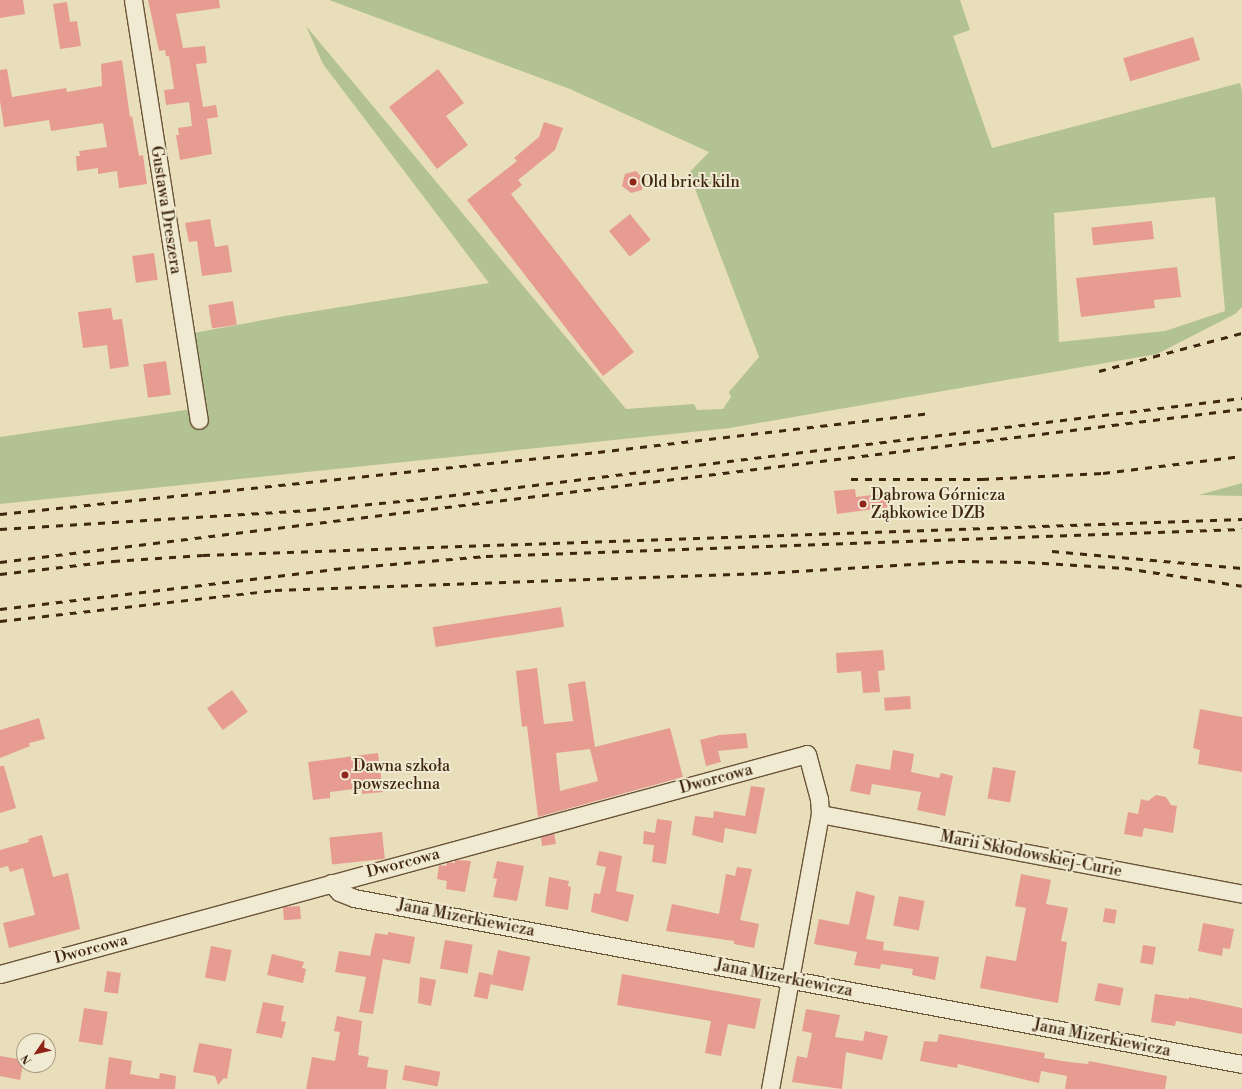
<!DOCTYPE html>
<meta charset="utf-8">
<style>
body{margin:0}
#map{position:relative;width:1242px;height:1089px;overflow:hidden;background:#e9deba;font-family:"Libre Bodoni",serif}
div>[style]{position:absolute}
[style*='--x']{left:calc(var(--x)*1px);top:calc(var(--y)*1px);width:calc(var(--w)*1px);rotate:calc(var(--a)*1deg)}
.green>*{inset:0;background:#b3c292}
.building>*{inset:0;background:#e69c91;transform-origin:0 0}
.roads{filter:drop-shadow(1px 0 #6a5439) drop-shadow(-1px 0 #6a5439) drop-shadow(0 1px #6a5439) drop-shadow(0 -1px #6a5439)}
.minor>*{height:17px;margin:-8.5px;padding:0 8.5px;transform-origin:8.5px;border-radius:8.5px;background:#f1ead2}
.rail>*{height:3px;margin-top:-1.5px;transform-origin:0;background:repeating-linear-gradient(90deg,#3f260e 0 7px,transparent 0 14px)}
.dots>*{width:11px;height:11px;translate:-50% -50%;box-sizing:border-box;border:2px solid #f1ead2;border-radius:50%}
span{translate:-50% -50%;white-space:nowrap;text-align:center;line-height:1.15;-webkit-text-stroke:4px #f1ead2;paint-order:stroke}
.poi-label{font-size:16px;color:#3f260e}
.left{translate:0 -50%;text-align:left}
.street-label{font-size:16px;color:#3f260e}
.north{position:absolute;left:16px;top:1033px;width:40px;height:40px;box-sizing:border-box;background:#f1ead2;border:1px solid #aa9c84;border-radius:50%;rotate:236deg;font-size:11px;font-weight:700;line-height:16px;text-align:center;color:#3f260e}
.north::after{content:'';display:block;margin:auto;width:14px;height:18px;background:#8f2418;clip-path:polygon(50% 0,100% 100%,50% 72%,0 100%)}
</style>
<div id="map">
<div class="green">
<div style="clip-path:polygon(evenodd,329px 0,960px 0,970px 30px,953px 36px,992px 148px,1240px 83px,1242px 91px,1242px 307px,1235px 314px,1157px 354px,730px 428px,0 504px,0 437px,206px 407px,194px 333px,285px 316px,489px 283px,323px 64px,306px 26px,626px 409px,694px 404px,697px 410px,723px 409px,731px 397px,729px 392px,759px 357px,689px 173px,709px 152px,570px 89px,329px 0,1215px 197px,1225px 311px,1165px 331px,1059px 342px,1054px 213px,1215px 197px)"></div>
<div style="clip-path:polygon(1242px 483px,1242px 496px,1199px 495px)"></div>
</div>
<div class="building">
<div style="clip-path:polygon(0 0,23px 0,25px 14px,0 18px)"></div>
<div style="clip-path:polygon(148px 0,219px 0,220px 8px,176px 14px,183px 48px,205px 46px,207px 63px,196px 64px,203px 107px,216px 105px,218px 117px,207px 119px,212px 154px,180px 160px,176px 135px,179px 135px,178px 128px,192px 126px,189px 102px,166px 105px,164px 90px,174px 89px,169px 56px,166px 56px,165px 50px,159px 51px)"></div>
<div style="clip-path:polygon(67px 2px,70px 22px,77px 21px,81px 46px,60px 49px,53px 4px)"></div>
<div style="left:1193px;top:37px;width:24px;height:73px;rotate:73deg"></div>
<div style="clip-path:polygon(122px 60px,130px 117px,132px 116px,139px 156px,143px 155px,147px 184px,119px 188px,117px 171px,98px 174px,98px 168px,77px 171px,76px 156px,80px 156px,79px 151px,107px 147px,103px 123px,51px 131px,49px 120px,4px 127px,0 101px,0 70px,7px 69px,12px 97px,66px 88px,67px 92px,102px 86px,101px 64px)"></div>
<div style="clip-path:polygon(438px 69px,464px 103px,446px 116px,468px 145px,437px 169px,389px 107px)"></div>
<div style="clip-path:polygon(544px 122px,563px 128px,555px 150px,518px 180px,522px 185px,511px 194px,634px 352px,603px 376px,467px 200px,517px 161px,514px 158px,539px 137px)"></div>
<div style="clip-path:polygon(636px 171px,644px 179px,642px 190px,631px 193px,622px 186px,625px 174px)"></div>
<div style="left:630px;top:214px;width:33px;height:27px;rotate:51deg"></div>
<div style="clip-path:polygon(210px 219px,215px 247px,228px 245px,232px 272px,202px 276px,197px 241px,189px 242px,185px 223px)"></div>
<div style="left:1152px;top:221px;width:18px;height:61px;rotate:84deg"></div>
<div style="left:154px;top:253px;width:27px;height:22px;rotate:82deg"></div>
<div style="clip-path:polygon(1177px 267px,1181px 297px,1154px 300px,1155px 308px,1081px 317px,1076px 278px)"></div>
<div style="left:233px;top:301px;width:24px;height:25px;rotate:81deg"></div>
<div style="clip-path:polygon(111px 308px,113px 320px,122px 319px,129px 366px,110px 369px,107px 345px,83px 348px,78px 312px)"></div>
<div style="left:166px;top:361px;width:34px;height:23px;rotate:82deg"></div>
<div style="clip-path:polygon(855px 489px,856px 497px,889px 493px,890px 507px,837px 514px,834px 491px)"></div>
<div style="left:561px;top:607px;width:20px;height:130px;rotate:81deg"></div>
<div style="clip-path:polygon(883px 650px,885px 670px,878px 671px,880px 692px,863px 693px,861px 671px,837px 673px,836px 653px)"></div>
<div style="clip-path:polygon(evenodd,537px 668px,544px 724px,573px 721px,568px 684px,585px 681px,595px 747px,670px 728px,683px 777px,538px 817px,527px 726px,522px 727px,516px 671px,537px 668px,590px 749px,598px 781px,560px 791px,556px 753px,590px 749px)"></div>
<div style="left:232px;top:690px;width:27px;height:31px;rotate:54deg"></div>
<div style="left:910px;top:696px;width:13px;height:26px;rotate:86deg"></div>
<div style="clip-path:polygon(1200px 709px,1242px 717px,1242px 772px,1198px 764px,1200px 750px,1193px 748px)"></div>
<div style="clip-path:polygon(39px 718px,45px 739px,29px 743px,30px 746px,0 758px,0 730px)"></div>
<div style="clip-path:polygon(746px 733px,748px 748px,718px 751px,721px 762px,706px 766px,700px 740px,719px 735px)"></div>
<div style="clip-path:polygon(893px 750px,914px 754px,911px 772px,939px 778px,941px 773px,953px 776px,945px 816px,917px 810px,921px 792px,872px 784px,870px 795px,850px 791px,856px 764px,890px 770px)"></div>
<div style="clip-path:polygon(378px 753px,383px 792px,362px 794px,362px 788px,330px 792px,330px 798px,313px 800px,308px 762px)"></div>
<div style="clip-path:polygon(0 766px,4px 766px,16px 808px,0 813px)"></div>
<div style="left:993px;top:767px;width:23px;height:32px;rotate:10deg"></div>
<div style="clip-path:polygon(751px 786px,765px 788px,756px 834px,725px 828px,723px 843px,692px 835px,695px 816px,713px 818px,714px 811px,745px 816px)"></div>
<div style="clip-path:polygon(1156px 795px,1166px 797px,1171px 805px,1177px 806px,1173px 833px,1144px 828px,1142px 837px,1124px 834px,1128px 812px,1138px 814px,1141px 799px,1148px 801px)"></div>
<div style="clip-path:polygon(657px 819px,672px 821px,666px 864px,652px 862px,654px 845px,643px 844px,644px 831px,655px 833px)"></div>
<div style="left:382px;top:832px;width:27px;height:53px;rotate:84deg"></div>
<div style="clip-path:polygon(554px 833px,556px 844px,542px 846px,541px 837px)"></div>
<div style="clip-path:polygon(42px 835px,53px 877px,68px 873px,80px 929px,9px 948px,3px 923px,35px 915px,23px 868px,10px 872px,8px 866px,0 868px,0 850px,29px 842px,28px 839px)"></div>
<div style="clip-path:polygon(599px 851px,622px 856px,616px 891px,634px 895px,628px 922px,591px 912px,594px 893px,600px 894px,606px 867px,596px 865px)"></div>
<div style="clip-path:polygon(455px 860px,471px 861px,465px 892px,446px 889px,447px 881px,437px 879px,439px 865px,446px 866px,447px 862px,455px 863px)"></div>
<div style="clip-path:polygon(497px 861px,524px 866px,517px 901px,493px 897px,497px 879px,493px 878px)"></div>
<div style="clip-path:polygon(737px 867px,752px 869px,740px 920px,759px 924px,754px 948px,734px 944px,734px 941px,666px 931px,672px 904px,719px 914px,726px 874px,735px 876px)"></div>
<div style="clip-path:polygon(1021px 874px,1051px 880px,1046px 904px,1068px 908px,1061px 941px,1067px 942px,1058px 1003px,980px 988px,986px 956px,1016px 961px,1026px 908px,1015px 906px)"></div>
<div style="clip-path:polygon(549px 877px,569px 881px,568px 886px,571px 887px,568px 910px,545px 906px)"></div>
<div style="clip-path:polygon(856px 891px,875px 896px,866px 939px,884px 942px,883px 950px,939px 957px,935px 980px,912px 975px,913px 969px,881px 964px,880px 969px,854px 965px,857px 952px,814px 944px,819px 919px,849px 925px)"></div>
<div style="left:899px;top:896px;width:26px;height:30px;rotate:11deg"></div>
<div style="left:300px;top:906px;width:13px;height:17px;rotate:86deg"></div>
<div style="left:1105px;top:908px;width:12px;height:14px;rotate:9deg"></div>
<div style="clip-path:polygon(1203px 923px,1234px 929px,1230px 949px,1223px 948px,1222px 956px,1198px 951px)"></div>
<div style="clip-path:polygon(388px 932px,415px 937px,410px 964px,383px 959px,373px 1014px,359px 1012px,366px 977px,335px 972px,339px 951px,370px 956px,375px 933px,388px 935px)"></div>
<div style="left:445px;top:940px;width:28px;height:29px;rotate:10deg"></div>
<div style="left:1143px;top:945px;width:13px;height:18px;rotate:9deg"></div>
<div style="left:211px;top:946px;width:21px;height:32px;rotate:11deg"></div>
<div style="left:498px;top:950px;width:33px;height:35px;rotate:12deg"></div>
<div style="clip-path:polygon(272px 954px,304px 962px,302px 968px,306px 969px,303px 983px,267px 975px)"></div>
<div style="left:107px;top:971px;width:14px;height:21px;rotate:8deg"></div>
<div style="left:479px;top:972px;width:14px;height:25px;rotate:12deg"></div>
<div style="clip-path:polygon(622px 974px,761px 999px,755px 1029px,728px 1024px,721px 1056px,705px 1053px,711px 1021px,617px 1005px)"></div>
<div style="clip-path:polygon(420px 977px,436px 980px,431px 1006px,418px 1003px)"></div>
<div style="left:1098px;top:983px;width:26px;height:18px;rotate:11deg"></div>
<div style="clip-path:polygon(1155px 994px,1189px 999px,1189px 997px,1242px 1008px,1242px 1034px,1176px 1021px,1175px 1026px,1151px 1022px)"></div>
<div style="clip-path:polygon(263px 1002px,284px 1006px,281px 1021px,286px 1022px,282px 1038px,256px 1033px)"></div>
<div style="left:84px;top:1008px;width:24px;height:34px;rotate:9deg"></div>
<div style="clip-path:polygon(806px 1009px,840px 1015px,835px 1037px,863px 1041px,865px 1031px,888px 1036px,882px 1060px,846px 1052px,842px 1089px,792px 1082px,797px 1056px,807px 1058px,812px 1033px,802px 1031px)"></div>
<div style="clip-path:polygon(337px 1016px,362px 1021px,358px 1055px,369px 1057px,367px 1067px,388px 1070px,386px 1089px,306px 1089px,312px 1057px,335px 1061px,340px 1032px,334px 1031px)"></div>
<div style="clip-path:polygon(939px 1034px,1045px 1053px,1044px 1058px,1069px 1062px,1088px 1064px,1089px 1061px,1167px 1076px,1165px 1089px,1065px 1089px,1067px 1076px,1041px 1071px,1039px 1083px,958px 1064px,957px 1068px,920px 1061px,924px 1041px,937px 1042px)"></div>
<div style="clip-path:polygon(199px 1043px,232px 1049px,227px 1079px,224px 1078px,218px 1085px,215px 1076px,193px 1072px)"></div>
<div style="clip-path:polygon(0 1056px,24px 1060px,20px 1080px,0 1076px)"></div>
<div style="clip-path:polygon(109px 1057px,132px 1061px,130px 1074px,159px 1079px,160px 1073px,176px 1076px,175px 1089px,105px 1089px)"></div>
<div style="left:405px;top:1065px;width:36px;height:15px;rotate:11deg"></div>
</div>
<div class="roads">
<div class="minor">
<div style="--x:133;--y:0;--w:425;--a:81.1"></div>
<div style="--x:820;--y:814;--w:430;--a:10.7"></div>
<div style="--x:331;--y:883;--w:12;--a:48"></div>
<div style="--x:339;--y:892;--w:16;--a:22"></div>
<div style="--x:354;--y:898;--w:903;--a:10.59"></div>
<div style="--x:0;--y:974;--w:836;--a:-15.25"></div>
<div style="--x:807;--y:754;--w:47;--a:75.1"></div>
<div style="--x:819;--y:799;--w:15;--a:86"></div>
<div style="--x:820;--y:814;--w:280;--a:100.3"></div>
</div>
</div>
<div class="rail">
<div style="--x:1099;--y:371;--w:148;--a:-14.9"></div>
<div style="--x:851;--y:479;--w:131;--a:0"></div>
<div style="--x:982;--y:479;--w:121;--a:-2.8"></div>
<div style="--x:1103;--y:473;--w:140;--a:-7"></div>
<div style="--x:0;--y:514;--w:601;--a:-5.92"></div>
<div style="--x:598;--y:452;--w:335;--a:-6.7"></div>
<div style="--x:0;--y:529;--w:310;--a:-3.5"></div>
<div style="--x:309;--y:510;--w:113;--a:-5.6"></div>
<div style="--x:421;--y:499;--w:827;--a:-7.01"></div>
<div style="--x:1052;--y:551;--w:191;--a:5.1"></div>
<div style="--x:0;--y:562;--w:1251;--a:-7.02"></div>
<div style="--x:0;--y:574;--w:114;--a:-6.6"></div>
<div style="--x:113;--y:561;--w:90;--a:-3.8"></div>
<div style="--x:203;--y:555;--w:1040;--a:-1.98"></div>
<div style="--x:0;--y:609;--w:336;--a:-6.8"></div>
<div style="--x:334;--y:569;--w:153;--a:-4.9"></div>
<div style="--x:486;--y:556;--w:756;--a:-2.05"></div>
<div style="--x:0;--y:621;--w:277;--a:-6.4"></div>
<div style="--x:275;--y:590;--w:489;--a:-2"></div>
<div style="--x:764;--y:573;--w:194;--a:-3.5"></div>
<div style="--x:958;--y:561;--w:70;--a:0.8"></div>
<div style="--x:1028;--y:562;--w:97;--a:3.5"></div>
<div style="--x:1125;--y:568;--w:118;--a:8.7"></div>
</div>
<div class="dots">
<div style="left:633px;top:182px;background:#8f2418"></div>
<div style="left:863px;top:504px;background:#8f2418"></div>
<div style="left:345px;top:775px;background:#8f2418"></div>
</div>
<div class="poi-label">
<span class="left" style="left:641px;top:182px">Old brick kiln</span>
<span class="left" style="left:871px;top:504px">Dąbrowa Górnicza<br>Ząbkowice DZB</span>
<span class="left" style="left:353px;top:775px">Dawna szkoła<br>powszechna</span>
</div>
<div class="street-label">
<span style="left:166px;top:210px;rotate:81deg">Gustawa Dreszera</span>
<span style="left:716px;top:779px;rotate:-15deg">Dworcowa</span>
<span style="left:1031px;top:854px;rotate:11deg">Marii Skłodowskiej-Curie</span>
<span style="left:403px;top:863px;rotate:-15deg">Dworcowa</span>
<span style="left:466px;top:918px;rotate:11deg">Jana Mizerkiewicza</span>
<span style="left:91px;top:949px;rotate:-15deg">Dworcowa</span>
<span style="left:784px;top:978px;rotate:11deg">Jana Mizerkiewicza</span>
<span style="left:1102px;top:1038px;rotate:11deg">Jana Mizerkiewicza</span>
</div>
<div class="north">N</div>
</div>
